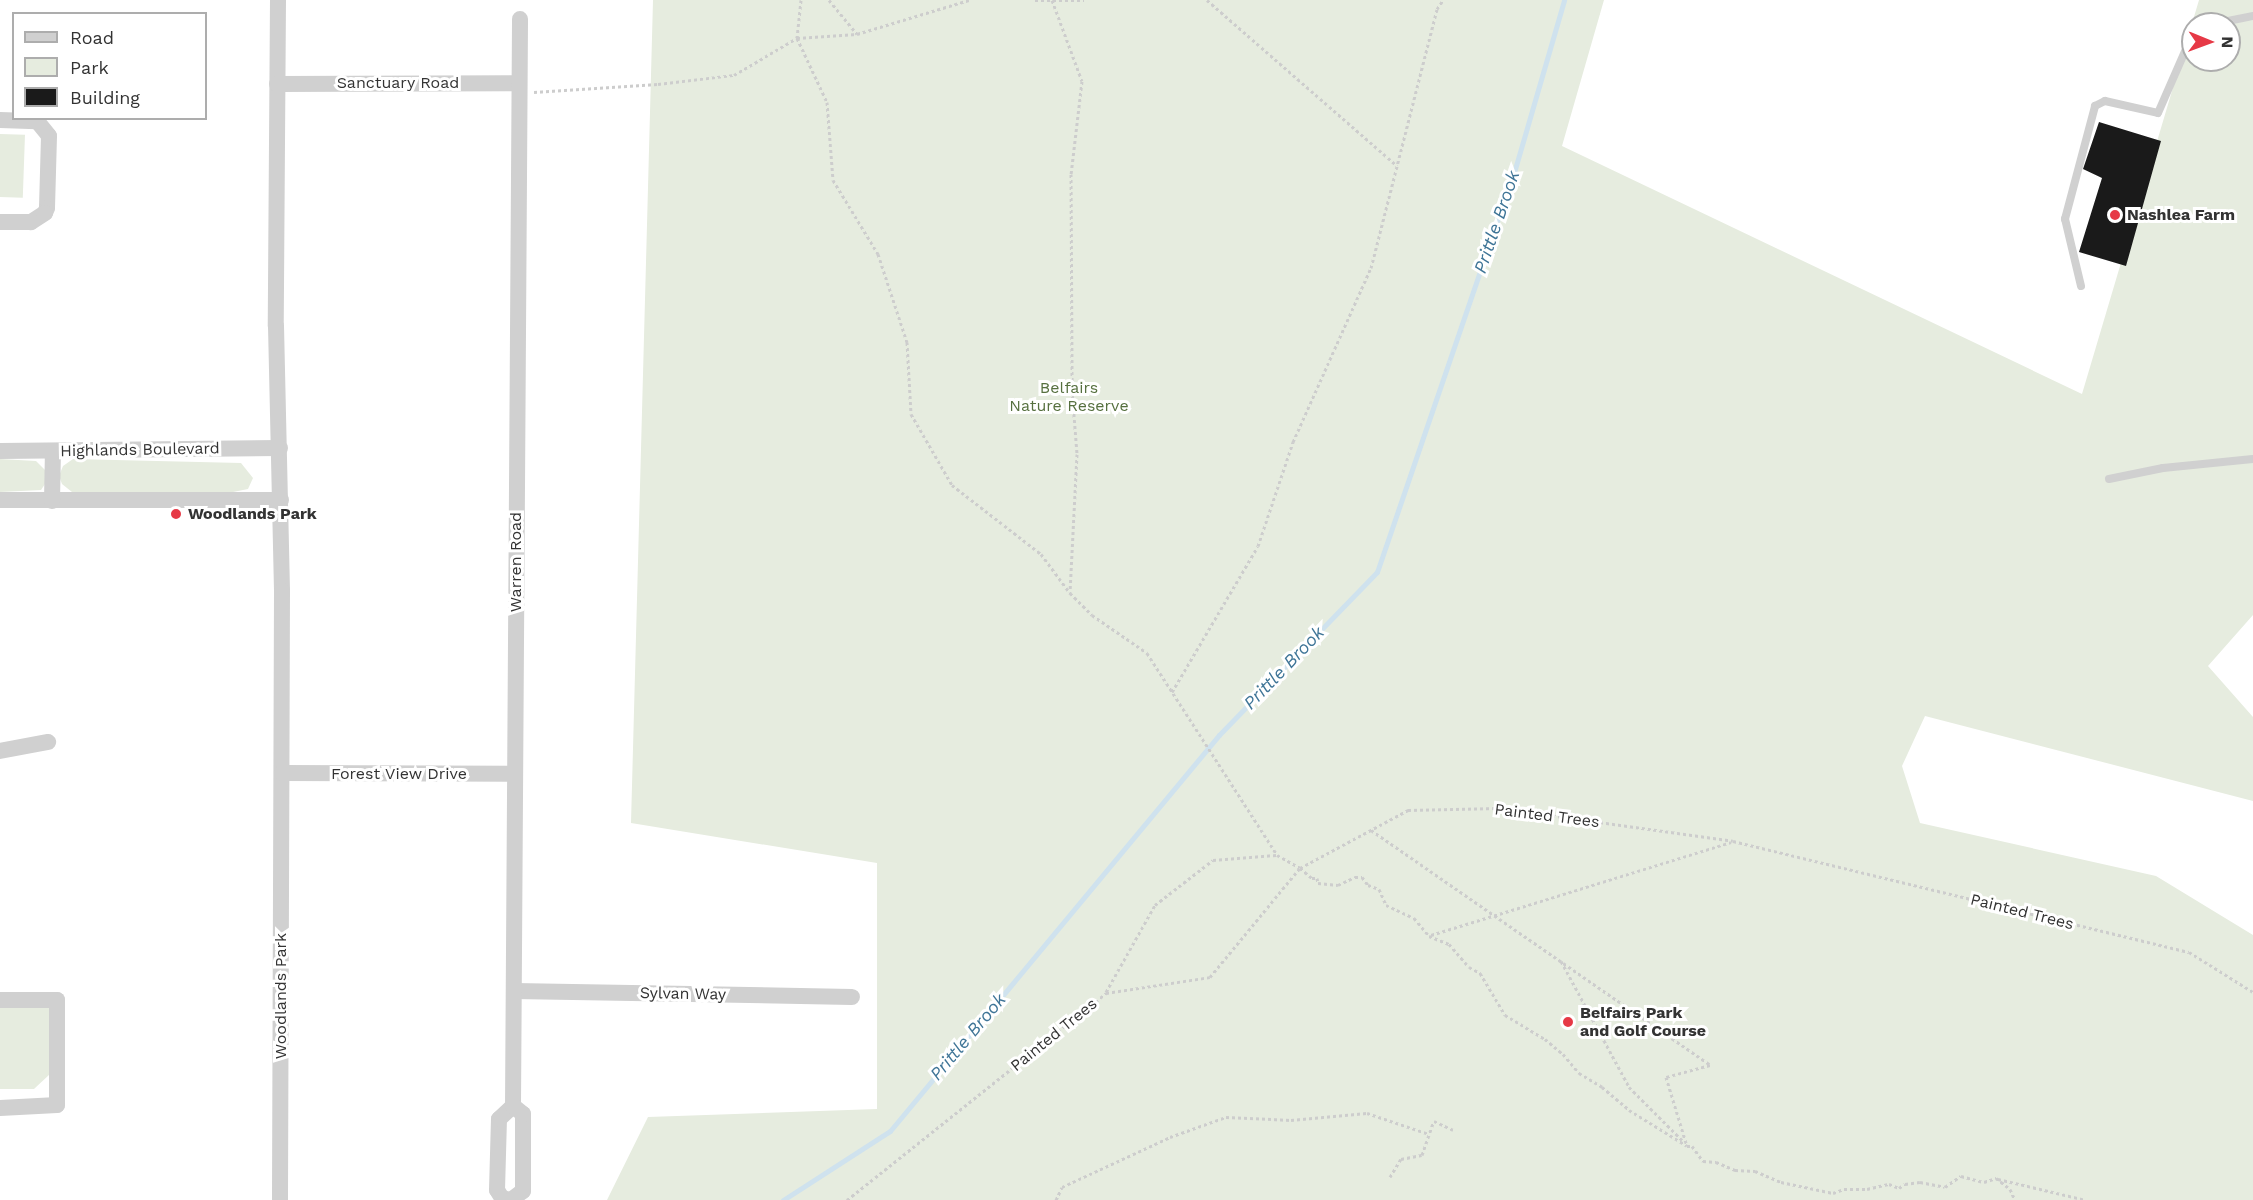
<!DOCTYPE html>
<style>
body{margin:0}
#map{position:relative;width:2253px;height:1200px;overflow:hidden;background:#fff;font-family:"Work Sans",sans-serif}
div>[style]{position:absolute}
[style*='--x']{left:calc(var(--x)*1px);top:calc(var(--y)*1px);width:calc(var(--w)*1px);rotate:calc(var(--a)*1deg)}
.green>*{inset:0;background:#e6ecdf;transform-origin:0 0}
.stream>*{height:5px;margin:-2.5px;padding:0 2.5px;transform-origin:2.5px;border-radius:2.5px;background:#cfe2ee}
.building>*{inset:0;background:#1a1a1a}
.path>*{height:3px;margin-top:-1.5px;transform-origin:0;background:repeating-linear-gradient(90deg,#cdcdcd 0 3px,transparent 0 6px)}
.lane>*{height:8px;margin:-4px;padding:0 4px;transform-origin:4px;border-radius:4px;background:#d0d0d0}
.street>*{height:16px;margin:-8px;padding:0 8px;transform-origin:8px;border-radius:8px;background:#d0d0d0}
.dots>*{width:16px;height:16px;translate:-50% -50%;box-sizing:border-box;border:3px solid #fff;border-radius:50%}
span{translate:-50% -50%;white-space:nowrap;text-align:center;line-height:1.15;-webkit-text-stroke:6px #fff;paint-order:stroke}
.street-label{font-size:16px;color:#333}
.poi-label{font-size:16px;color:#333;font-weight:700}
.left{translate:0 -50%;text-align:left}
.park-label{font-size:16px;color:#56703f}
.water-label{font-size:18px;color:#3f7597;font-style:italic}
.legend{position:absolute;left:12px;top:12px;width:195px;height:108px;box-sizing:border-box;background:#fff;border:2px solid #adadad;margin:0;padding:8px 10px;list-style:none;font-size:18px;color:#333}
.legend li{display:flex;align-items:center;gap:12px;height:30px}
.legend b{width:30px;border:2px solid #adadad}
.north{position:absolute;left:2181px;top:12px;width:60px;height:60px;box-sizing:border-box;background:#fff;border:2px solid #adadad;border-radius:50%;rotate:91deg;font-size:16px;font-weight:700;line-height:24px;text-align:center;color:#333}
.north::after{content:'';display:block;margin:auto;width:21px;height:27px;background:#e63946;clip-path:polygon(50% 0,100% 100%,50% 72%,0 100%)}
</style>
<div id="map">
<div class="green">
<div style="clip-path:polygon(evenodd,653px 0,1604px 0,1562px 146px,2082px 394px,2199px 0,2253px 0,2253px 615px,2208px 666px,2253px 717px,2253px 801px,1925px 716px,1902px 766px,1920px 823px,2156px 876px,2253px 935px,2253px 1200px,607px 1200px,648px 1117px,877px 1109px,877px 863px,631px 823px,653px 0,2193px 24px,2229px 24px,2229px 60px,2193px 60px,2193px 24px)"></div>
<div style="left:0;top:134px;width:25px;height:63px;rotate:2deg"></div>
<div style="clip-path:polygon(0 459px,36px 461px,45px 470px,45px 484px,41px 490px,0 492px)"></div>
<div style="clip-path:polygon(73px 459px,241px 463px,253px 478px,248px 489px,233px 492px,72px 492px,62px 484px,59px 476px,63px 466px)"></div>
<div style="clip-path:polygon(0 997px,49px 1006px,51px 1014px,50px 1074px,34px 1089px,0 1089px)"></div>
</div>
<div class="stream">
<div style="--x:783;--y:1200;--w:127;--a:-32.8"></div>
<div style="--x:890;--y:1131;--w:515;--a:-50.28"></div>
<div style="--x:1219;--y:735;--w:227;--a:-45.9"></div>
<div style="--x:1377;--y:572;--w:426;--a:-71.1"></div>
<div style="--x:1515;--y:169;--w:176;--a:-73.8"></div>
</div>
<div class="building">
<div style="clip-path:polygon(2099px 122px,2161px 141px,2126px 266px,2079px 252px,2102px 178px,2083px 169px)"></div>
</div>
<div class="path">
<div style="--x:801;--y:0;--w:38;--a:96"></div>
<div style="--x:797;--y:38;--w:71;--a:64.9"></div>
<div style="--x:827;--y:102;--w:78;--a:85.6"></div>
<div style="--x:833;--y:180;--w:87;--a:58.7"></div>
<div style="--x:878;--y:254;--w:93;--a:71.8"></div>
<div style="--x:907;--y:342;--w:72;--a:86.8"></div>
<div style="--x:911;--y:414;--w:82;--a:60"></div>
<div style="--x:952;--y:485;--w:113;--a:37.8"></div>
<div style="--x:1041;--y:554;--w:49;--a:53.4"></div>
<div style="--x:1070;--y:593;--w:31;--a:45"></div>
<div style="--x:1092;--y:615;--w:67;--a:34.6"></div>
<div style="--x:1147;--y:653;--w:240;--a:57.2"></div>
<div style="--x:829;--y:0;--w:44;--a:50.5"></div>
<div style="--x:1035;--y:0;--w:49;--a:0"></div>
<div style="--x:1052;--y:0;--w:86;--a:69.7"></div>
<div style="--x:1082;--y:81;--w:94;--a:96.7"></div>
<div style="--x:1071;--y:174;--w:216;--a:89.7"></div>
<div style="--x:1072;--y:390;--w:64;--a:85.5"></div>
<div style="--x:1077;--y:454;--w:138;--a:92.9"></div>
<div style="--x:1207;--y:0;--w:252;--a:41.1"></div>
<div style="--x:534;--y:92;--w:124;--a:-3.7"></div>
<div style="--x:658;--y:84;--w:77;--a:-6.8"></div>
<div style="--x:734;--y:75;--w:73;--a:-30.4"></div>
<div style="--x:797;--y:38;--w:60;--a:-3.8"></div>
<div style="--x:857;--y:34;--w:117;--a:-16.9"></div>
<div style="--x:1172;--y:692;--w:169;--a:-59.5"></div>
<div style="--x:1258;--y:546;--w:110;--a:-71.4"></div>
<div style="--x:1293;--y:442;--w:191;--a:-65.9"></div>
<div style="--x:1371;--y:268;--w:267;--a:-75.7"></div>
<div style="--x:1437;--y:9;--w:11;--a:-56"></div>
<div style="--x:1371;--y:830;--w:412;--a:34.7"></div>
<div style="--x:1710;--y:1065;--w:46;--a:164.7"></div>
<div style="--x:1666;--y:1077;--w:72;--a:73.1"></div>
<div style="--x:1431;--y:935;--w:314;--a:-17.2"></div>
<div style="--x:1561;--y:961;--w:143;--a:61.6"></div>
<div style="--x:1629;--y:1087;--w:75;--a:45"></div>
<div style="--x:1106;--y:992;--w:100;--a:-60.6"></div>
<div style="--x:1155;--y:905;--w:73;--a:-37.8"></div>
<div style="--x:1213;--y:860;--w:64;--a:-4.5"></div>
<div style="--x:1277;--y:855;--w:26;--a:29"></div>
<div style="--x:1300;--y:868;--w:16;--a:40"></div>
<div style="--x:1312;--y:878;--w:5;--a:0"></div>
<div style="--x:1317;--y:878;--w:5;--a:79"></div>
<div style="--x:1318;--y:883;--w:20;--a:6"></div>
<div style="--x:1338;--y:885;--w:19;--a:-25"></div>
<div style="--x:1355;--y:877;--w:7;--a:0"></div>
<div style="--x:1362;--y:877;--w:10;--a:53"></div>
<div style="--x:1368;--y:885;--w:12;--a:20"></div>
<div style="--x:1379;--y:889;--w:17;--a:66"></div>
<div style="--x:1386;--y:905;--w:31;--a:25"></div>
<div style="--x:1414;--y:918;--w:23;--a:50"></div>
<div style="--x:1429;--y:936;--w:22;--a:22"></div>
<div style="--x:1449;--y:944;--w:30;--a:49"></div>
<div style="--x:1469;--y:967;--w:13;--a:29"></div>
<div style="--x:1480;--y:973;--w:49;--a:59.2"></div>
<div style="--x:1505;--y:1015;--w:47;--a:31"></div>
<div style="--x:1545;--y:1039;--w:23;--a:40"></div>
<div style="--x:1563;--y:1054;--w:25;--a:50"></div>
<div style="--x:1579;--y:1073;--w:27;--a:31"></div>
<div style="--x:1602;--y:1087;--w:35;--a:40"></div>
<div style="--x:1629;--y:1110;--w:68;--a:31.8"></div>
<div style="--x:1687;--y:1146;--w:5;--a:0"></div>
<div style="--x:1692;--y:1146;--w:19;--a:54"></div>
<div style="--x:1703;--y:1161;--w:13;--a:4"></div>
<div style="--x:1716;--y:1162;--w:21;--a:23"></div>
<div style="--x:1735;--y:1170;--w:20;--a:3"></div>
<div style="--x:1755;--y:1171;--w:28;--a:23"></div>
<div style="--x:1781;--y:1182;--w:53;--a:11.9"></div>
<div style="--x:1833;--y:1193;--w:12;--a:-20"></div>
<div style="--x:1844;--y:1189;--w:23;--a:0"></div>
<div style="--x:1867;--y:1189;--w:23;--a:-13"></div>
<div style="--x:1889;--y:1184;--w:11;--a:22"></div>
<div style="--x:1899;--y:1188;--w:7;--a:-34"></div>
<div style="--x:1905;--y:1184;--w:15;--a:-8"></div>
<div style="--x:1920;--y:1182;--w:25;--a:11"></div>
<div style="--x:1945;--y:1187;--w:19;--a:-35"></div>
<div style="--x:1961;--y:1176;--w:24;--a:15"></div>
<div style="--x:1984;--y:1182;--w:13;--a:-18"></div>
<div style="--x:1996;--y:1178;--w:18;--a:38"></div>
<div style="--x:2010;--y:1189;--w:12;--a:66"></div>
<div style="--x:1390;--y:1177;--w:21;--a:-59"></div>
<div style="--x:1401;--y:1159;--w:21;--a:-11"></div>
<div style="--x:1422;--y:1155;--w:36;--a:-71"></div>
<div style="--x:1434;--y:1121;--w:21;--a:25"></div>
<div style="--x:1998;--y:1179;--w:90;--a:13.4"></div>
<div style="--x:847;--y:1200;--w:332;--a:-38.6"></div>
<div style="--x:1106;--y:993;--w:105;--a:-8.7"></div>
<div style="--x:1210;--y:977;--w:141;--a:-50.5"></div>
<div style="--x:1300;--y:868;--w:123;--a:-28.2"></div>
<div style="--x:1408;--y:810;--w:91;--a:-1.3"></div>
<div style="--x:1499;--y:808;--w:236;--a:8"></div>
<div style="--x:1733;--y:841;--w:469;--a:13.7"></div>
<div style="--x:2189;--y:952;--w:75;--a:32"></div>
<div style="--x:1056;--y:1200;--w:14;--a:-65"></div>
<div style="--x:1062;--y:1187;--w:119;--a:-24.8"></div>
<div style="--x:1170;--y:1137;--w:59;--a:-19.7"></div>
<div style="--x:1226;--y:1117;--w:65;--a:2.6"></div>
<div style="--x:1291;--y:1120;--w:76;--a:-5.3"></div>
<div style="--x:1367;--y:1113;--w:65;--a:18.7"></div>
</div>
<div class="lane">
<div style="--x:2213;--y:24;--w:41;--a:-11.3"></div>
<div style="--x:2081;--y:286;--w:69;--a:-103.4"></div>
<div style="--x:2065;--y:219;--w:117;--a:-75.1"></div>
<div style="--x:2095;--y:106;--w:11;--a:-27"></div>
<div style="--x:2105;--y:101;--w:54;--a:12.8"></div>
<div style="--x:2158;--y:113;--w:87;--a:-66.4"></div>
<div style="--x:2109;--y:479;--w:55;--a:-11.5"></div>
<div style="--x:2163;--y:468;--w:90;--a:-5.7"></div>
</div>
<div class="street">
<div style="--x:278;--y:0;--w:326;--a:90.4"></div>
<div style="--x:276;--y:326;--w:265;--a:88.7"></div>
<div style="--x:282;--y:591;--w:609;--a:90.19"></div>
<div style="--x:277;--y:84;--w:242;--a:-0.2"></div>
<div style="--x:0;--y:120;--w:37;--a:2"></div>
<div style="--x:37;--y:121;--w:19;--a:51"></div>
<div style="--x:49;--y:136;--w:72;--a:91.6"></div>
<div style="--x:47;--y:208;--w:5;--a:112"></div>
<div style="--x:45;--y:213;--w:17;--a:147"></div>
<div style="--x:31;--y:222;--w:31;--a:180"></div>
<div style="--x:0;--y:451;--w:280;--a:-0.6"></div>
<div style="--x:0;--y:500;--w:281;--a:0"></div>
<div style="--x:52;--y:501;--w:50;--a:-88.9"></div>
<div style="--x:0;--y:751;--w:49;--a:-10.6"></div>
<div style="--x:282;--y:773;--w:233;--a:0.2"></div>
<div style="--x:514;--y:991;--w:338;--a:1"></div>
<div style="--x:0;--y:1000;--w:57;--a:0"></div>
<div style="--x:57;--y:1000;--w:105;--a:90"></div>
<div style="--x:57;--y:1105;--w:57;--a:177"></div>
<div style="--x:510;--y:1200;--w:8;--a:-166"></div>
<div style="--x:502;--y:1198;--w:9;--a:-122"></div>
<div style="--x:497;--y:1190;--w:71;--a:-88.4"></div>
<div style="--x:499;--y:1119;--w:19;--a:-43"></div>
<div style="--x:513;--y:1106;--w:1087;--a:-89.63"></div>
<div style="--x:511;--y:1200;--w:15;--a:-37"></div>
<div style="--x:523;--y:1191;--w:77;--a:-90"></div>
<div style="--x:523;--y:1114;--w:13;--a:-141"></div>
</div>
<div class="dots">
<div style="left:2115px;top:215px;background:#e63946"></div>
<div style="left:176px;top:514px;background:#e63946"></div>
<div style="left:1568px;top:1022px;background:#e63946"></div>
</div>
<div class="street-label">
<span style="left:398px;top:83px">Sanctuary Road</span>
<span style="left:140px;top:450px;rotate:-1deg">Highlands Boulevard</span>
<span style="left:516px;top:562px;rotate:-90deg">Warren Road</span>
<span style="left:399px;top:774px">Forest View Drive</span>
<span style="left:1547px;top:816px;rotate:7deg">Painted Trees</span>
<span style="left:2022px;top:912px;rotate:14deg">Painted Trees</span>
<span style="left:683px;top:994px;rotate:1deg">Sylvan Way</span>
<span style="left:281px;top:996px;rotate:-90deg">Woodlands Park</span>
<span style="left:1054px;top:1035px;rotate:-39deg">Painted Trees</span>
</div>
<div class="poi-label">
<span class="left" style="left:2127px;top:215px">Nashlea Farm</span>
<span class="left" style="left:188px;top:514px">Woodlands Park</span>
<span class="left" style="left:1580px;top:1022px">Belfairs Park<br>and Golf Course</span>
</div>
<div class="park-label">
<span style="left:1069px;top:397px">Belfairs<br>Nature Reserve</span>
</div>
<div class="water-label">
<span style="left:1497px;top:222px;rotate:-71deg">Prittle Brook</span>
<span style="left:1284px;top:668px;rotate:-46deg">Prittle Brook</span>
<span style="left:968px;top:1037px;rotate:-50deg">Prittle Brook</span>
</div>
<ul class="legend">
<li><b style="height:8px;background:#d0d0d0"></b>Road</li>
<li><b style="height:16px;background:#e6ecdf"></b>Park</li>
<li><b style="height:16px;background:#1a1a1a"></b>Building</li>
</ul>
<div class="north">N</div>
</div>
